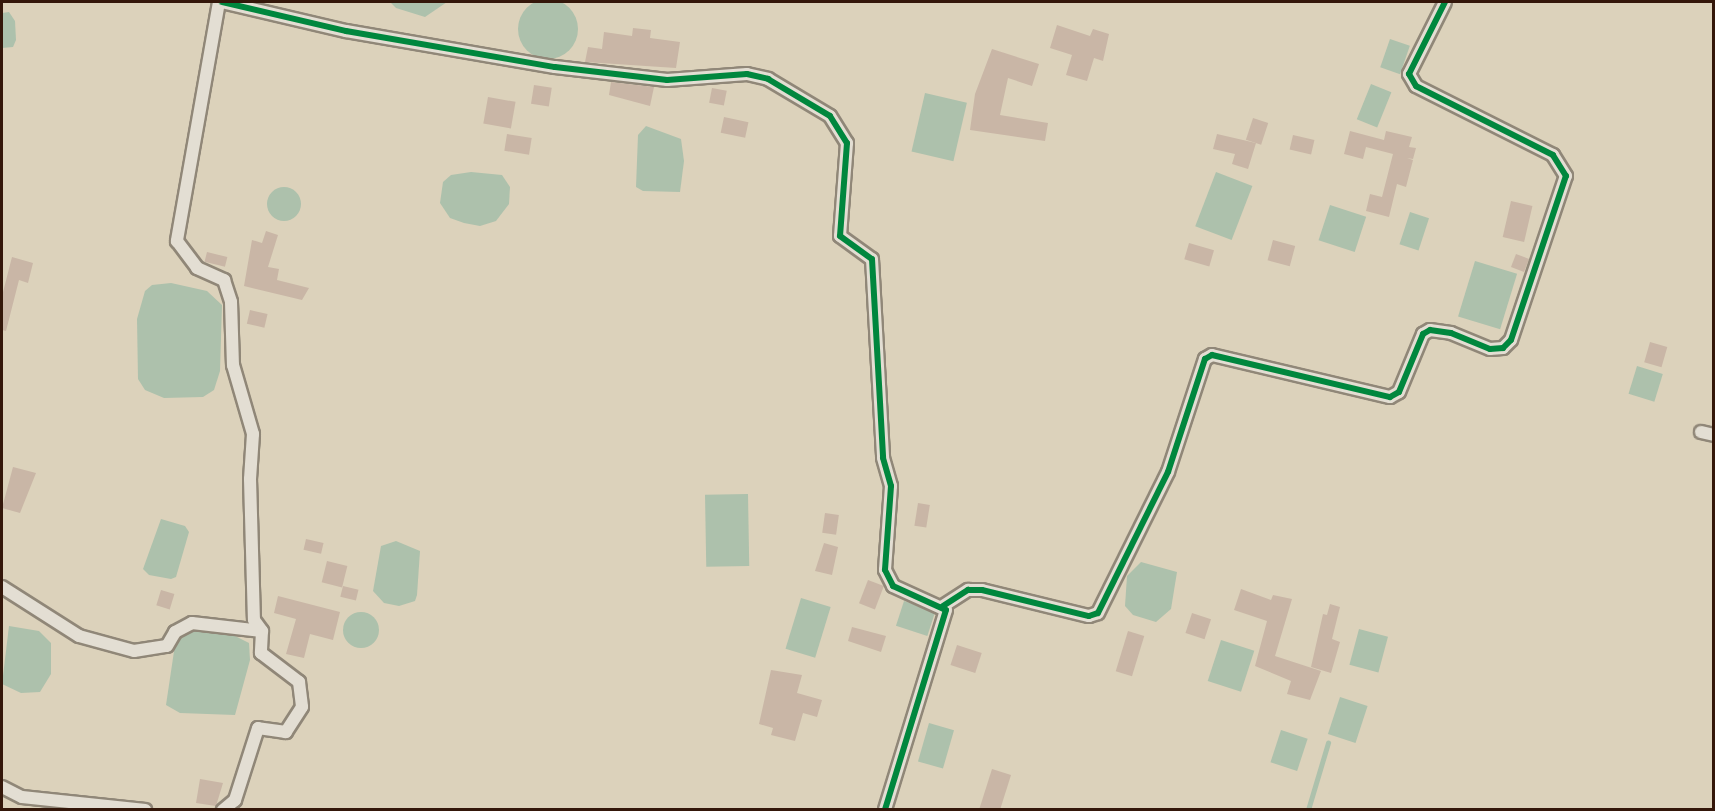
<!DOCTYPE html>
<style>
body{margin:0}
#map{position:relative;width:1715px;height:811px;overflow:hidden;background:#dcd2bb;font-family:"Old Standard TT",serif}
div>[style]{position:absolute}
[style*='--x']{left:calc(var(--x)*1px);top:calc(var(--y)*1px);width:calc(var(--w)*1px);rotate:calc(var(--a)*1deg)}
.water>*{inset:0;background:#adc1ac;transform-origin:0 0}
.round{border-radius:50%}
.stream>*{height:4.5px;margin:-2.25px;padding:0 2.25px;transform-origin:2.25px;border-radius:2.25px;background:#adc1ac}
.building>*{inset:0;background:#c9b6a6;transform-origin:0 0}
.roads{filter:drop-shadow(2px 0 #908778) drop-shadow(-2px 0 #908778) drop-shadow(0 2px #908778) drop-shadow(0 -2px #908778)}
.street>*{height:12px;margin:-6px;padding:0 6px;transform-origin:6px;border-radius:6px;background:#e3ded3}
.cycleway>*{height:6px;margin:-3px;padding:0 3px;transform-origin:3px;border-radius:3px;background:#00873e}
span{translate:-50% -50%;white-space:nowrap;text-align:center;line-height:1.15;-webkit-text-stroke:6px #f1e5ca;paint-order:stroke}
.frame{position:absolute;inset:0;border:3px solid #34170a;pointer-events:none}
</style>
<div id="map">
<div class="water">
<div class="round" style="left:518px;top:-1px;width:60px;height:60px"></div>
<div style="clip-path:polygon(390px 2px,447px 2px,425px 17px,396px 8px)"></div>
<div style="clip-path:polygon(9px 12px,15px 21px,16px 40px,13px 47px,2px 48px,2px 13px)"></div>
<div style="left:1390px;top:39px;width:21px;height:30px;rotate:19deg"></div>
<div style="left:1371px;top:84px;width:22px;height:38px;rotate:22deg"></div>
<div style="left:925px;top:93px;width:43px;height:60px;rotate:13deg"></div>
<div style="clip-path:polygon(646px 126px,681px 139px,684px 161px,680px 192px,643px 191px,636px 187px,638px 135px)"></div>
<div style="clip-path:polygon(471px 172px,502px 175px,510px 187px,509px 204px,496px 221px,480px 226px,464px 223px,450px 218px,440px 203px,443px 182px,451px 175px)"></div>
<div style="left:1216px;top:172px;width:39px;height:58px;rotate:21deg"></div>
<div class="round" style="left:267px;top:187px;width:34px;height:34px"></div>
<div style="left:1330px;top:205px;width:38px;height:37px;rotate:18deg"></div>
<div style="left:1410px;top:212px;width:20px;height:34px;rotate:18deg"></div>
<div style="left:1475px;top:261px;width:44px;height:58px;rotate:17deg"></div>
<div style="clip-path:polygon(171px 283px,207px 291px,222px 305px,220px 371px,214px 390px,203px 397px,164px 398px,145px 390px,138px 379px,137px 319px,145px 291px,152px 285px)"></div>
<div style="left:1637px;top:366px;width:27px;height:29px;rotate:17deg"></div>
<div style="left:748px;top:494px;width:72px;height:43px;rotate:89deg"></div>
<div style="clip-path:polygon(161px 519px,185px 526px,189px 532px,176px 577px,171px 579px,149px 575px,143px 569px)"></div>
<div style="clip-path:polygon(396px 541px,420px 551px,417px 595px,415px 601px,399px 606px,384px 603px,373px 591px,381px 546px)"></div>
<div style="clip-path:polygon(1141px 562px,1177px 572px,1171px 609px,1156px 622px,1133px 615px,1125px 606px,1127px 576px)"></div>
<div style="left:801px;top:598px;width:31px;height:53px;rotate:17deg"></div>
<div style="left:904px;top:601px;width:33px;height:26px;rotate:18deg"></div>
<div class="round" style="left:343px;top:612px;width:36px;height:36px"></div>
<div style="clip-path:polygon(9px 626px,39px 631px,51px 643px,51px 674px,40px 692px,21px 693px,2px 684px)"></div>
<div style="clip-path:polygon(191px 629px,225px 631px,249px 643px,250px 660px,235px 715px,180px 713px,166px 705px,176px 638px)"></div>
<div style="left:1359px;top:629px;width:30px;height:37px;rotate:15deg"></div>
<div style="left:1221px;top:640px;width:35px;height:43px;rotate:18deg"></div>
<div style="left:1340px;top:697px;width:29px;height:39px;rotate:18deg"></div>
<div style="left:929px;top:723px;width:26px;height:40px;rotate:16deg"></div>
<div style="left:1281px;top:730px;width:28px;height:34px;rotate:18deg"></div>
</div>
<div class="stream">
<div style="--x:1308;--y:810;--w:70;--a:-73.4"></div>
</div>
<div class="building">
<div style="clip-path:polygon(1057px 25px,1090px 36px,1093px 29px,1109px 34px,1103px 61px,1094px 58px,1087px 81px,1066px 75px,1072px 55px,1050px 48px)"></div>
<div style="clip-path:polygon(633px 28px,651px 30px,650px 38px,680px 42px,676px 68px,585px 62px,588px 47px,602px 49px,604px 32px,632px 36px)"></div>
<div style="clip-path:polygon(992px 49px,1039px 64px,1032px 86px,1008px 78px,1000px 115px,1048px 123px,1045px 141px,970px 130px,975px 94px)"></div>
<div style="clip-path:polygon(611px 82px,654px 87px,650px 106px,609px 95px)"></div>
<div style="left:534px;top:85px;width:18px;height:19px;rotate:9deg"></div>
<div style="left:712px;top:88px;width:15px;height:15px;rotate:11deg"></div>
<div style="left:488px;top:97px;width:28px;height:27px;rotate:10deg"></div>
<div style="left:724px;top:117px;width:25px;height:16px;rotate:12deg"></div>
<div style="left:1253px;top:118px;width:16px;height:23px;rotate:18deg"></div>
<div style="clip-path:polygon(1350px 131px,1384px 140px,1386px 131px,1412px 137px,1409px 147px,1416px 148px,1413px 159px,1407px 158px,1413px 160px,1406px 187px,1397px 184px,1389px 217px,1366px 211px,1370px 194px,1382px 197px,1393px 154px,1366px 147px,1363px 159px,1344px 154px)"></div>
<div style="left:507px;top:134px;width:25px;height:17px;rotate:9deg"></div>
<div style="clip-path:polygon(1217px 134px,1256px 143px,1248px 169px,1232px 164px,1235px 154px,1213px 149px)"></div>
<div style="left:1293px;top:135px;width:22px;height:15px;rotate:13deg"></div>
<div style="left:1511px;top:201px;width:22px;height:37px;rotate:13deg"></div>
<div style="clip-path:polygon(266px 231px,278px 235px,268px 267px,279px 269px,277px 280px,309px 288px,302px 300px,244px 286px,252px 240px,262px 243px)"></div>
<div style="left:1273px;top:240px;width:23px;height:21px;rotate:15deg"></div>
<div style="left:1189px;top:243px;width:26px;height:17px;rotate:16deg"></div>
<div style="left:207px;top:252px;width:21px;height:10px;rotate:14deg"></div>
<div style="left:1516px;top:254px;width:14px;height:14px;rotate:21deg"></div>
<div style="clip-path:polygon(12px 257px,33px 263px,28px 283px,19px 280px,6px 331px,2px 330px,2px 296px)"></div>
<div style="left:250px;top:310px;width:18px;height:14px;rotate:13deg"></div>
<div style="left:1650px;top:342px;width:18px;height:21px;rotate:16deg"></div>
<div style="clip-path:polygon(13px 467px,36px 473px,20px 513px,2px 508px)"></div>
<div style="left:918px;top:503px;width:12px;height:23px;rotate:9deg"></div>
<div style="left:825px;top:513px;width:14px;height:20px;rotate:8deg"></div>
<div style="left:306px;top:539px;width:18px;height:11px;rotate:13deg"></div>
<div style="clip-path:polygon(824px 543px,838px 547px,832px 575px,815px 571px)"></div>
<div style="left:327px;top:561px;width:21px;height:22px;rotate:14deg"></div>
<div style="left:868px;top:580px;width:17px;height:25px;rotate:21deg"></div>
<div style="left:343px;top:586px;width:16px;height:11px;rotate:14deg"></div>
<div style="clip-path:polygon(1241px 589px,1271px 600px,1273px 595px,1292px 599px,1275px 656px,1321px 671px,1310px 700px,1287px 694px,1291px 681px,1255px 666px,1267px 621px,1234px 610px)"></div>
<div style="left:161px;top:590px;width:14px;height:16px;rotate:17deg"></div>
<div style="clip-path:polygon(278px 596px,340px 612px,333px 640px,310px 634px,304px 658px,286px 654px,296px 619px,274px 613px)"></div>
<div style="clip-path:polygon(1330px 604px,1340px 607px,1332px 639px,1340px 642px,1331px 673px,1311px 667px,1323px 614px,1327px 615px)"></div>
<div style="left:1192px;top:613px;width:20px;height:21px;rotate:18deg"></div>
<div style="clip-path:polygon(852px 627px,886px 636px,881px 652px,848px 641px)"></div>
<div style="left:1128px;top:631px;width:17px;height:42px;rotate:17deg"></div>
<div style="left:957px;top:645px;width:26px;height:21px;rotate:18deg"></div>
<div style="clip-path:polygon(771px 670px,802px 675px,797px 693px,822px 700px,817px 717px,803px 713px,795px 741px,771px 735px,773px 728px,759px 724px)"></div>
<div style="clip-path:polygon(992px 769px,1011px 775px,1000px 810px,979px 810px)"></div>
<div style="clip-path:polygon(200px 779px,223px 783px,216px 806px,196px 803px)"></div>
</div>
<div class="roads">
<div class="street">
<div style="--x:219;--y:2;--w:243;--a:100"></div>
<div style="--x:177;--y:241;--w:34;--a:53"></div>
<div style="--x:197;--y:268;--w:30;--a:24"></div>
<div style="--x:224;--y:280;--w:23;--a:72"></div>
<div style="--x:231;--y:302;--w:63;--a:88.2"></div>
<div style="--x:233;--y:365;--w:72;--a:73.8"></div>
<div style="--x:253;--y:434;--w:45;--a:93.8"></div>
<div style="--x:250;--y:479;--w:141;--a:88.4"></div>
<div style="--x:254;--y:620;--w:14;--a:54"></div>
<div style="--x:262;--y:631;--w:22;--a:93"></div>
<div style="--x:261;--y:653;--w:48;--a:37.3"></div>
<div style="--x:299;--y:682;--w:25;--a:83"></div>
<div style="--x:302;--y:707;--w:30;--a:123"></div>
<div style="--x:286;--y:732;--w:28;--a:-172"></div>
<div style="--x:258;--y:728;--w:76;--a:107.7"></div>
<div style="--x:235;--y:800;--w:16;--a:140"></div>
<div style="--x:222;--y:2;--w:127;--a:13.2"></div>
<div style="--x:346;--y:31;--w:212;--a:9.8"></div>
<div style="--x:555;--y:67;--w:113;--a:6.6"></div>
<div style="--x:667;--y:80;--w:80;--a:-4.3"></div>
<div style="--x:747;--y:74;--w:22;--a:13"></div>
<div style="--x:768;--y:79;--w:72;--a:30.8"></div>
<div style="--x:830;--y:116;--w:32;--a:58"></div>
<div style="--x:847;--y:143;--w:93;--a:94.3"></div>
<div style="--x:840;--y:236;--w:39;--a:36"></div>
<div style="--x:872;--y:259;--w:199;--a:86.8"></div>
<div style="--x:883;--y:458;--w:29;--a:74"></div>
<div style="--x:891;--y:486;--w:84;--a:94.1"></div>
<div style="--x:885;--y:570;--w:18;--a:63"></div>
<div style="--x:893;--y:586;--w:58;--a:24.4"></div>
<div style="--x:946;--y:610;--w:209;--a:107"></div>
<div style="--x:1701;--y:432;--w:13;--a:13"></div>
<div style="--x:2;--y:587;--w:91;--a:32.5"></div>
<div style="--x:79;--y:636;--w:57;--a:15.3"></div>
<div style="--x:134;--y:651;--w:33;--a:-9"></div>
<div style="--x:167;--y:646;--w:16;--a:-60"></div>
<div style="--x:175;--y:632;--w:19;--a:-28"></div>
<div style="--x:192;--y:623;--w:70;--a:6.5"></div>
<div style="--x:943;--y:606;--w:30;--a:-33"></div>
<div style="--x:968;--y:590;--w:14;--a:0"></div>
<div style="--x:982;--y:590;--w:110;--a:13.7"></div>
<div style="--x:1089;--y:616;--w:9;--a:-18"></div>
<div style="--x:1098;--y:613;--w:157;--a:-63.6"></div>
<div style="--x:1168;--y:472;--w:119;--a:-71.9"></div>
<div style="--x:1205;--y:359;--w:8;--a:-30"></div>
<div style="--x:1212;--y:355;--w:183;--a:13.3"></div>
<div style="--x:1390;--y:397;--w:10;--a:-29"></div>
<div style="--x:1399;--y:392;--w:63;--a:-67.5"></div>
<div style="--x:1423;--y:334;--w:8;--a:-30"></div>
<div style="--x:1430;--y:330;--w:21;--a:8"></div>
<div style="--x:1451;--y:333;--w:42;--a:22.3"></div>
<div style="--x:1490;--y:349;--w:13;--a:-4"></div>
<div style="--x:1503;--y:348;--w:11;--a:-45"></div>
<div style="--x:1511;--y:340;--w:173;--a:-71.5"></div>
<div style="--x:1566;--y:176;--w:25;--a:-122"></div>
<div style="--x:1553;--y:155;--w:153;--a:-153.3"></div>
<div style="--x:1416;--y:86;--w:14;--a:-120"></div>
<div style="--x:1409;--y:74;--w:80;--a:-63.4"></div>
<div style="--x:2;--y:787;--w:22;--a:27"></div>
<div style="--x:22;--y:797;--w:124;--a:6"></div>
</div>
</div>
<div class="cycleway">
<div style="--x:222;--y:2;--w:127;--a:13.2"></div>
<div style="--x:346;--y:31;--w:212;--a:9.8"></div>
<div style="--x:555;--y:67;--w:113;--a:6.6"></div>
<div style="--x:667;--y:80;--w:80;--a:-4.3"></div>
<div style="--x:747;--y:74;--w:22;--a:13"></div>
<div style="--x:768;--y:79;--w:72;--a:30.8"></div>
<div style="--x:830;--y:116;--w:32;--a:58"></div>
<div style="--x:847;--y:143;--w:93;--a:94.3"></div>
<div style="--x:840;--y:236;--w:39;--a:36"></div>
<div style="--x:872;--y:259;--w:199;--a:86.8"></div>
<div style="--x:883;--y:458;--w:29;--a:74"></div>
<div style="--x:891;--y:486;--w:84;--a:94.1"></div>
<div style="--x:885;--y:570;--w:18;--a:63"></div>
<div style="--x:893;--y:586;--w:58;--a:24.4"></div>
<div style="--x:946;--y:610;--w:209;--a:107"></div>
<div style="--x:943;--y:606;--w:30;--a:-33"></div>
<div style="--x:968;--y:590;--w:14;--a:0"></div>
<div style="--x:982;--y:590;--w:110;--a:13.7"></div>
<div style="--x:1089;--y:616;--w:9;--a:-18"></div>
<div style="--x:1098;--y:613;--w:157;--a:-63.6"></div>
<div style="--x:1168;--y:472;--w:119;--a:-71.9"></div>
<div style="--x:1205;--y:359;--w:8;--a:-30"></div>
<div style="--x:1212;--y:355;--w:183;--a:13.3"></div>
<div style="--x:1390;--y:397;--w:10;--a:-29"></div>
<div style="--x:1399;--y:392;--w:63;--a:-67.5"></div>
<div style="--x:1423;--y:334;--w:8;--a:-30"></div>
<div style="--x:1430;--y:330;--w:21;--a:8"></div>
<div style="--x:1451;--y:333;--w:42;--a:22.3"></div>
<div style="--x:1490;--y:349;--w:13;--a:-4"></div>
<div style="--x:1503;--y:348;--w:11;--a:-45"></div>
<div style="--x:1511;--y:340;--w:173;--a:-71.5"></div>
<div style="--x:1566;--y:176;--w:25;--a:-122"></div>
<div style="--x:1553;--y:155;--w:153;--a:-153.3"></div>
<div style="--x:1416;--y:86;--w:14;--a:-120"></div>
<div style="--x:1409;--y:74;--w:80;--a:-63.4"></div>
</div>
<div class="frame"></div>
</div>
